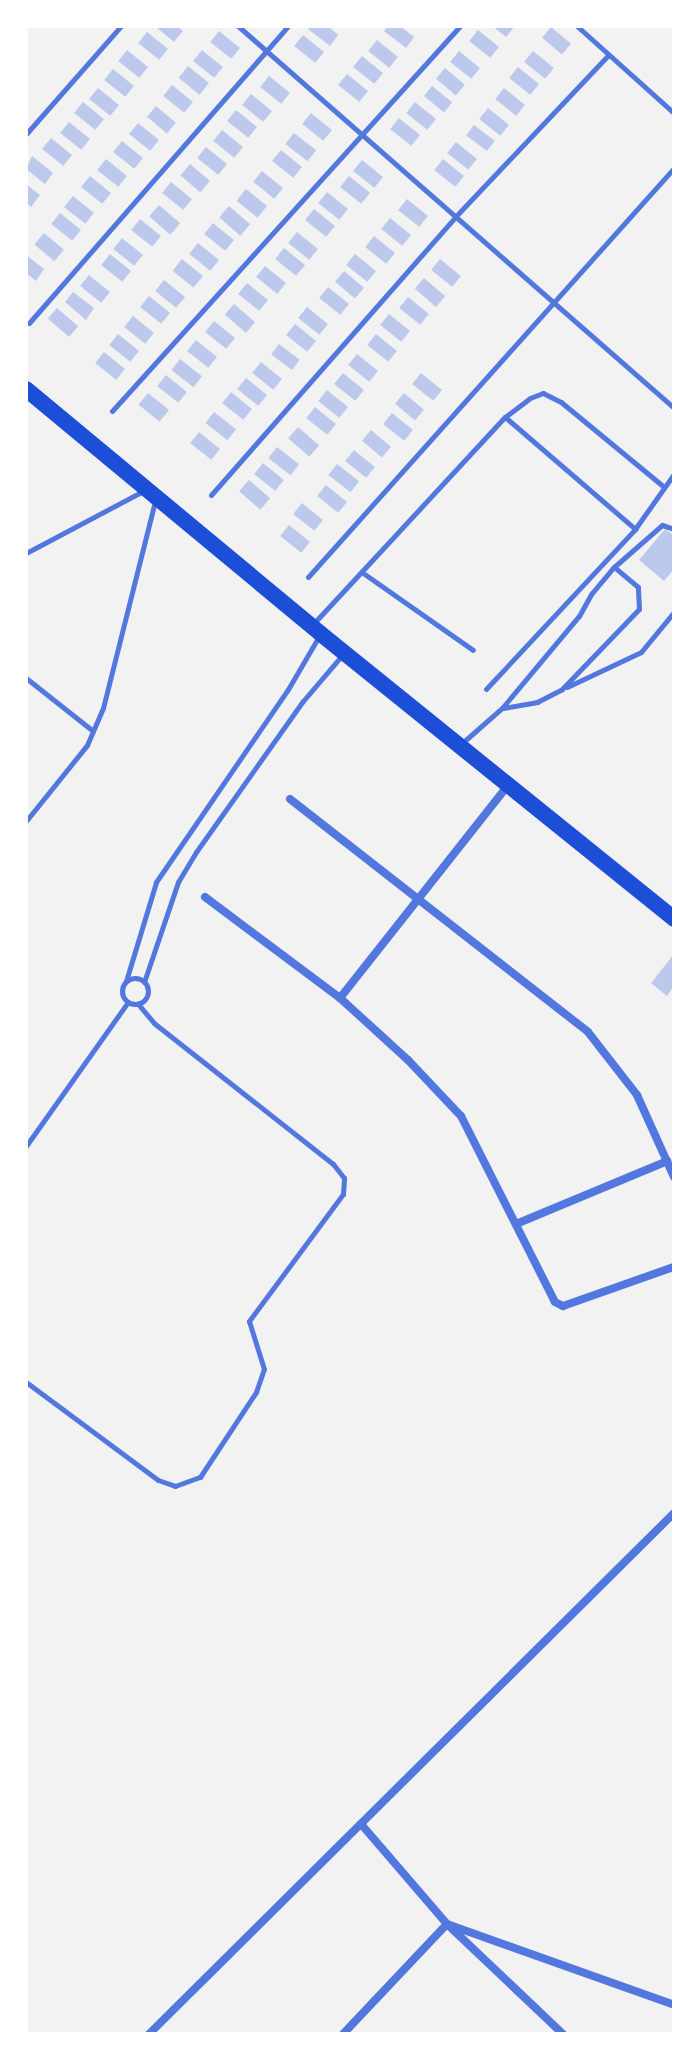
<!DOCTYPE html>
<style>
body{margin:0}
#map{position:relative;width:700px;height:2060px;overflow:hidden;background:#f2f2f2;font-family:"Nunito Sans",sans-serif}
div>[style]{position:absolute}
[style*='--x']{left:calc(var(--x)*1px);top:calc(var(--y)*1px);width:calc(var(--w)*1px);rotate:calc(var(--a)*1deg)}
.building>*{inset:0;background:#bdc9ec;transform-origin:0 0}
.service>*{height:5px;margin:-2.5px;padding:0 2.5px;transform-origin:2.5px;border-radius:2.5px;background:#5277de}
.service>.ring{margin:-2.5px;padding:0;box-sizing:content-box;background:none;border:5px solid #5277de;border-radius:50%}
.minor>*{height:8px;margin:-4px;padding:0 4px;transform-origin:4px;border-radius:4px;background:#5277de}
.primary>*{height:16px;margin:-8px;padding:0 8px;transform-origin:8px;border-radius:8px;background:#1d4ed8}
span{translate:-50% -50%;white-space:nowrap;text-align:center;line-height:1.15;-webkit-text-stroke:6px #fff;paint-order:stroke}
.frame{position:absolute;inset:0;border:28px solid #fff;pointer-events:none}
</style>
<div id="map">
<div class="building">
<div style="clip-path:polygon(155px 26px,177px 26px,183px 31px,174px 42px)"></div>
<div style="clip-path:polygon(311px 26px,328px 26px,338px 35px,330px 46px,308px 29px)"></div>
<div style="clip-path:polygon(388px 26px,400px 26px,414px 37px,406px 48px,384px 31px)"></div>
<div style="clip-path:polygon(492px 26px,515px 26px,506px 37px)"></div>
<div style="left:551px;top:27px;width:26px;height:14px;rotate:40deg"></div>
<div style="left:478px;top:30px;width:27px;height:14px;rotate:39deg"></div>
<div style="left:219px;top:31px;width:27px;height:14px;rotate:39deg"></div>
<div style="left:147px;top:32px;width:27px;height:14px;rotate:39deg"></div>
<div style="left:303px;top:35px;width:27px;height:14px;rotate:39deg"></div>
<div style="left:377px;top:40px;width:27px;height:14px;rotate:39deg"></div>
<div style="left:127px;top:50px;width:27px;height:14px;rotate:39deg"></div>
<div style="left:202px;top:50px;width:27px;height:14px;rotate:39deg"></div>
<div style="left:459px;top:51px;width:27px;height:14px;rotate:39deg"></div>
<div style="left:533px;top:51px;width:27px;height:14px;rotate:39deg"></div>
<div style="left:362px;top:56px;width:27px;height:14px;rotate:39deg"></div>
<div style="left:188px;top:66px;width:27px;height:15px;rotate:39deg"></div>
<div style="left:518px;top:67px;width:27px;height:14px;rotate:39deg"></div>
<div style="left:445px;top:68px;width:26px;height:14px;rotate:40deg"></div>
<div style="left:113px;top:69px;width:27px;height:14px;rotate:39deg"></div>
<div style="left:347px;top:74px;width:27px;height:14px;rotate:39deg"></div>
<div style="left:269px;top:76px;width:27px;height:14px;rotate:39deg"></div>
<div style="left:172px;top:85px;width:27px;height:14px;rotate:39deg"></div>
<div style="left:432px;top:86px;width:26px;height:13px;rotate:39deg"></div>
<div style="left:98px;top:88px;width:27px;height:14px;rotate:39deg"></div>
<div style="left:504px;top:88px;width:27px;height:14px;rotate:39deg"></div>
<div style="left:251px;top:94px;width:27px;height:14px;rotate:39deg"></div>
<div style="left:83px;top:102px;width:27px;height:14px;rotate:39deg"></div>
<div style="left:415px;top:102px;width:27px;height:14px;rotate:39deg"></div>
<div style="left:156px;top:106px;width:26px;height:14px;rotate:40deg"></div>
<div style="left:488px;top:108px;width:27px;height:14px;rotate:39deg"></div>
<div style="left:236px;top:110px;width:27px;height:14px;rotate:39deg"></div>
<div style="left:311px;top:113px;width:27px;height:14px;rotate:39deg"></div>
<div style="left:399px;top:118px;width:27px;height:14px;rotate:39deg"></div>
<div style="left:69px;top:122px;width:27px;height:14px;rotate:39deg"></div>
<div style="left:138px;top:123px;width:27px;height:14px;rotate:39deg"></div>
<div style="left:474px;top:125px;width:26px;height:13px;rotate:37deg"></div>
<div style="left:222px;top:130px;width:27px;height:14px;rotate:39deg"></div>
<div style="left:294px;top:133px;width:28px;height:14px;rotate:38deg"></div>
<div style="left:51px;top:138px;width:27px;height:14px;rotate:39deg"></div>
<div style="left:122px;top:141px;width:27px;height:14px;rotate:39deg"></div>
<div style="left:456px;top:142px;width:27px;height:14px;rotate:39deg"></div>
<div style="left:206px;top:147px;width:27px;height:14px;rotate:39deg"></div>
<div style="left:281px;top:150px;width:27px;height:14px;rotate:39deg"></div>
<div style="clip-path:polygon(32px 156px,53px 173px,45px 184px,26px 169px)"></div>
<div style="left:106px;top:159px;width:27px;height:14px;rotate:39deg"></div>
<div style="left:443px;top:159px;width:27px;height:14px;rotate:39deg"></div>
<div style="left:362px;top:160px;width:27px;height:14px;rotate:39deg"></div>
<div style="left:190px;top:164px;width:26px;height:15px;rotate:40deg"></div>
<div style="left:262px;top:171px;width:27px;height:14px;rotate:39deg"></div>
<div style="left:90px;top:176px;width:27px;height:14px;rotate:39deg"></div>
<div style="left:349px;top:176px;width:27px;height:14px;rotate:39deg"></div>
<div style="left:171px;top:182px;width:27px;height:14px;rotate:39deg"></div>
<div style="clip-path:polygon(26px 184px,40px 195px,31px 207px,26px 202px)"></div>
<div style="left:246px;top:189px;width:27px;height:15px;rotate:39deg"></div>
<div style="left:327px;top:192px;width:27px;height:14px;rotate:39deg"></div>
<div style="left:73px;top:196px;width:27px;height:14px;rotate:39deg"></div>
<div style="left:407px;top:199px;width:27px;height:14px;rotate:39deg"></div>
<div style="left:159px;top:205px;width:28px;height:15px;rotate:41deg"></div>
<div style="left:229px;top:206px;width:28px;height:15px;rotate:41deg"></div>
<div style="left:314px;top:209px;width:27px;height:14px;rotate:39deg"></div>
<div style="left:60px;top:213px;width:27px;height:14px;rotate:39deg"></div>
<div style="left:390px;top:218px;width:27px;height:14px;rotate:39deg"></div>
<div style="left:140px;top:219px;width:27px;height:14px;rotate:39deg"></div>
<div style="left:213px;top:223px;width:27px;height:14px;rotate:39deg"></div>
<div style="left:297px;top:232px;width:27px;height:14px;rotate:39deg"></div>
<div style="left:44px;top:233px;width:26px;height:15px;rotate:40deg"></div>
<div style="left:374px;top:236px;width:27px;height:14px;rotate:39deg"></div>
<div style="left:122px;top:238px;width:27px;height:14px;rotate:39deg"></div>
<div style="left:198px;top:243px;width:27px;height:14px;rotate:39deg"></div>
<div style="left:284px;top:248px;width:27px;height:14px;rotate:39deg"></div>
<div style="left:110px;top:254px;width:27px;height:14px;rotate:39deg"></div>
<div style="left:355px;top:254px;width:27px;height:14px;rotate:39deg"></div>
<div style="clip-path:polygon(26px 255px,44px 269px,36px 281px,26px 273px)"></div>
<div style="left:182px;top:259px;width:27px;height:15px;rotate:39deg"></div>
<div style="left:440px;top:259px;width:27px;height:14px;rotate:39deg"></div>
<div style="left:265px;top:266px;width:27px;height:14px;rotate:39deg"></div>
<div style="left:344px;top:271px;width:26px;height:14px;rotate:40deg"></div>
<div style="left:89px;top:275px;width:27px;height:14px;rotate:39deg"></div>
<div style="left:424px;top:278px;width:28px;height:14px;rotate:41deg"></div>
<div style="left:164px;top:280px;width:27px;height:14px;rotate:39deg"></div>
<div style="left:247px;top:283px;width:27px;height:14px;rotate:39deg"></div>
<div style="left:328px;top:287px;width:27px;height:14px;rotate:39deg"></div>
<div style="clip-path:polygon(73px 292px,94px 308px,86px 320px,65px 302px)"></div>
<div style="left:149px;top:296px;width:27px;height:14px;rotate:39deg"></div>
<div style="left:408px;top:297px;width:27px;height:14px;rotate:39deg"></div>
<div style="left:234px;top:304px;width:28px;height:14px;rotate:41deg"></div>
<div style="left:307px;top:307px;width:27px;height:14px;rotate:39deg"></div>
<div style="left:57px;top:308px;width:28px;height:14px;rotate:41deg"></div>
<div style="left:389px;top:314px;width:27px;height:14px;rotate:39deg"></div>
<div style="left:133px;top:316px;width:27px;height:14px;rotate:39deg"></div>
<div style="left:214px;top:321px;width:27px;height:14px;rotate:39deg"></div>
<div style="left:295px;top:324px;width:27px;height:14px;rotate:39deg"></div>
<div style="left:118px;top:334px;width:27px;height:14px;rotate:39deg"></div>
<div style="left:376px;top:334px;width:27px;height:14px;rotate:39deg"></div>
<div style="left:196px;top:340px;width:27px;height:14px;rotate:39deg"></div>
<div style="left:279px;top:344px;width:26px;height:13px;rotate:37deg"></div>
<div style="left:104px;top:352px;width:27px;height:14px;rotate:39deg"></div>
<div style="left:357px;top:354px;width:27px;height:14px;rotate:39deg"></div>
<div style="left:180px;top:359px;width:28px;height:14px;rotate:38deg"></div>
<div style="left:261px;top:362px;width:27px;height:14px;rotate:39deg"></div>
<div style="left:343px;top:373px;width:27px;height:14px;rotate:39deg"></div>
<div style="left:421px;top:373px;width:27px;height:14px;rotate:39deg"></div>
<div style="left:166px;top:375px;width:27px;height:14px;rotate:39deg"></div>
<div style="left:246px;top:378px;width:27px;height:14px;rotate:39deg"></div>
<div style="left:327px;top:390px;width:27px;height:14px;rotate:39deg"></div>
<div style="left:231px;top:392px;width:27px;height:14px;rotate:39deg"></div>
<div style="left:148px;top:393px;width:27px;height:15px;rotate:39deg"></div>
<div style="left:404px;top:393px;width:26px;height:14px;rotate:40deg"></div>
<div style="left:315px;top:407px;width:27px;height:14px;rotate:39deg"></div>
<div style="left:214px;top:412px;width:28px;height:14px;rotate:38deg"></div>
<div style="left:392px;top:413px;width:27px;height:14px;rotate:39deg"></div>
<div style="left:298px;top:427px;width:28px;height:15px;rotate:41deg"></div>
<div style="left:371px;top:430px;width:26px;height:14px;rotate:40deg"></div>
<div style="left:199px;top:432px;width:27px;height:14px;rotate:39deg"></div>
<div style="left:277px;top:447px;width:28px;height:14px;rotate:38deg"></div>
<div style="left:354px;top:450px;width:27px;height:14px;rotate:39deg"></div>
<div style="left:263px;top:463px;width:27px;height:14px;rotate:39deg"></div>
<div style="left:337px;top:464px;width:28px;height:14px;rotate:38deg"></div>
<div style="left:249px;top:480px;width:28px;height:15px;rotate:41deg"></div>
<div style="left:326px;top:485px;width:27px;height:14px;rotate:39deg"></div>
<div style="left:302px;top:503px;width:27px;height:14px;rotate:39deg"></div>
<div style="left:289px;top:525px;width:27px;height:14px;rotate:39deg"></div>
<div style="clip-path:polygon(665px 529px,672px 534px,674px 531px,674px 569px,664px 581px,639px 560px)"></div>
<div style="clip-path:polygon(674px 954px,674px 986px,667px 996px,651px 983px)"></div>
</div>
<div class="service">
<div style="--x:238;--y:26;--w:580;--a:41.22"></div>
<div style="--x:577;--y:26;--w:130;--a:41.9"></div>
<div style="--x:26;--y:134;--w:144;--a:-48.7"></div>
<div style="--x:29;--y:323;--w:394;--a:-48.9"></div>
<div style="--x:112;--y:411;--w:519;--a:-47.89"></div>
<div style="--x:505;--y:417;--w:172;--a:40.7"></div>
<div style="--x:211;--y:495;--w:371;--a:-48.7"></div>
<div style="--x:456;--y:216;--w:221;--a:-46.6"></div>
<div style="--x:26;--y:553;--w:132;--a:-27.9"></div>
<div style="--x:363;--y:573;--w:134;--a:35"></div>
<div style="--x:308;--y:577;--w:549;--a:-48.18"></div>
<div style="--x:314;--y:623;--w:281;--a:-47.2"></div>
<div style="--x:505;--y:417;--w:31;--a:-37"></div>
<div style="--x:530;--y:398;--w:14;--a:-21"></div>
<div style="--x:543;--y:393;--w:20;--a:27"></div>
<div style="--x:561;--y:402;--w:132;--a:39.5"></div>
<div style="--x:26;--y:678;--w:85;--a:38.3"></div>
<div style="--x:567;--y:687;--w:82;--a:-25.3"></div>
<div style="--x:641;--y:652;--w:52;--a:-50.5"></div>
<div style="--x:486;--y:689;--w:219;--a:-47"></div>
<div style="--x:635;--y:529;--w:67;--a:-54.7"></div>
<div style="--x:503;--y:708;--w:35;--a:-10"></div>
<div style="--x:537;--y:702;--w:28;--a:-27"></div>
<div style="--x:562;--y:689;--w:111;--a:-46.1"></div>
<div style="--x:639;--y:609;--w:22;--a:-93"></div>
<div style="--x:638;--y:587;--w:31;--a:-140"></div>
<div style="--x:461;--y:744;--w:55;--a:-41.3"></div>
<div style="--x:502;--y:708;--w:120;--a:-50.1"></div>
<div style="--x:579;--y:616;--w:26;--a:-61"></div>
<div style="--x:592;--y:593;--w:34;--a:-50"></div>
<div style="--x:614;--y:567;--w:64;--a:-41.2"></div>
<div style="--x:662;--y:525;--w:13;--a:18"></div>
<div style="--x:26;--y:821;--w:97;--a:-51.2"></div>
<div style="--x:87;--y:745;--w:40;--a:-66.6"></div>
<div style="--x:103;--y:708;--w:213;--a:-75.9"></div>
<div class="ring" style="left:122px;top:978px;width:21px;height:21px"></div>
<div style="--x:126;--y:981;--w:103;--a:-73.1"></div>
<div style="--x:156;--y:882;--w:232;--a:-55.6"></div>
<div style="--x:287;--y:691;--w:61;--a:-59.7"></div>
<div style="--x:144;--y:982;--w:106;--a:-71.2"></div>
<div style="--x:178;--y:882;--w:35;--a:-59"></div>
<div style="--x:196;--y:852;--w:185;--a:-54.7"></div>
<div style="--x:303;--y:701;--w:62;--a:-49.6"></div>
<div style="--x:26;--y:1146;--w:176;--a:-54.7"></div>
<div style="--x:26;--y:1382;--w:164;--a:36.6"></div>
<div style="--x:158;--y:1480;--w:18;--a:19"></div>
<div style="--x:175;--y:1486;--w:27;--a:-20"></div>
<div style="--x:200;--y:1477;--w:102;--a:-56.6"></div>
<div style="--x:256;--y:1392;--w:24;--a:-71"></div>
<div style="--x:264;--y:1369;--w:50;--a:-107.4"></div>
<div style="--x:249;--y:1321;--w:158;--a:-53.5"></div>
<div style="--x:343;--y:1194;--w:16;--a:-86"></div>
<div style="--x:344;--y:1178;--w:18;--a:-128"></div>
<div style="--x:333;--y:1164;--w:228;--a:-141.8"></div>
<div style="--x:154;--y:1023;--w:25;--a:-130"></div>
</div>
<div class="minor">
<div style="--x:290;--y:799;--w:378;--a:38"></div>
<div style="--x:588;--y:1032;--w:80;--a:52.1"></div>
<div style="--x:637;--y:1095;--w:90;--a:65.7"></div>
<div style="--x:205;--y:897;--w:169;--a:36.8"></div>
<div style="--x:340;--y:998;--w:92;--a:42.4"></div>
<div style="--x:408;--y:1060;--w:77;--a:46.6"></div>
<div style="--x:461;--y:1116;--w:208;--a:63.2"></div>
<div style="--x:555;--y:1302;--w:9;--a:27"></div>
<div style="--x:563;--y:1306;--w:118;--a:-19.4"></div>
<div style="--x:340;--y:998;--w:273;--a:-51.7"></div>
<div style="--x:516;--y:1224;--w:164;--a:-22.6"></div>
<div style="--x:361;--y:1824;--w:132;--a:49.3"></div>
<div style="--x:447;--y:1924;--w:241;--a:19.6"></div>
<div style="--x:149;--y:2034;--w:740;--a:-44.78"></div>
<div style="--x:343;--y:2034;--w:151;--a:-46.6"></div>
<div style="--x:447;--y:1924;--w:160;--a:43.5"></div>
</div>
<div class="primary">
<div style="--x:26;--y:389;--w:383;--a:39.7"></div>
<div style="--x:321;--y:634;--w:454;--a:38.9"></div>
</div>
<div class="frame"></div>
</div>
